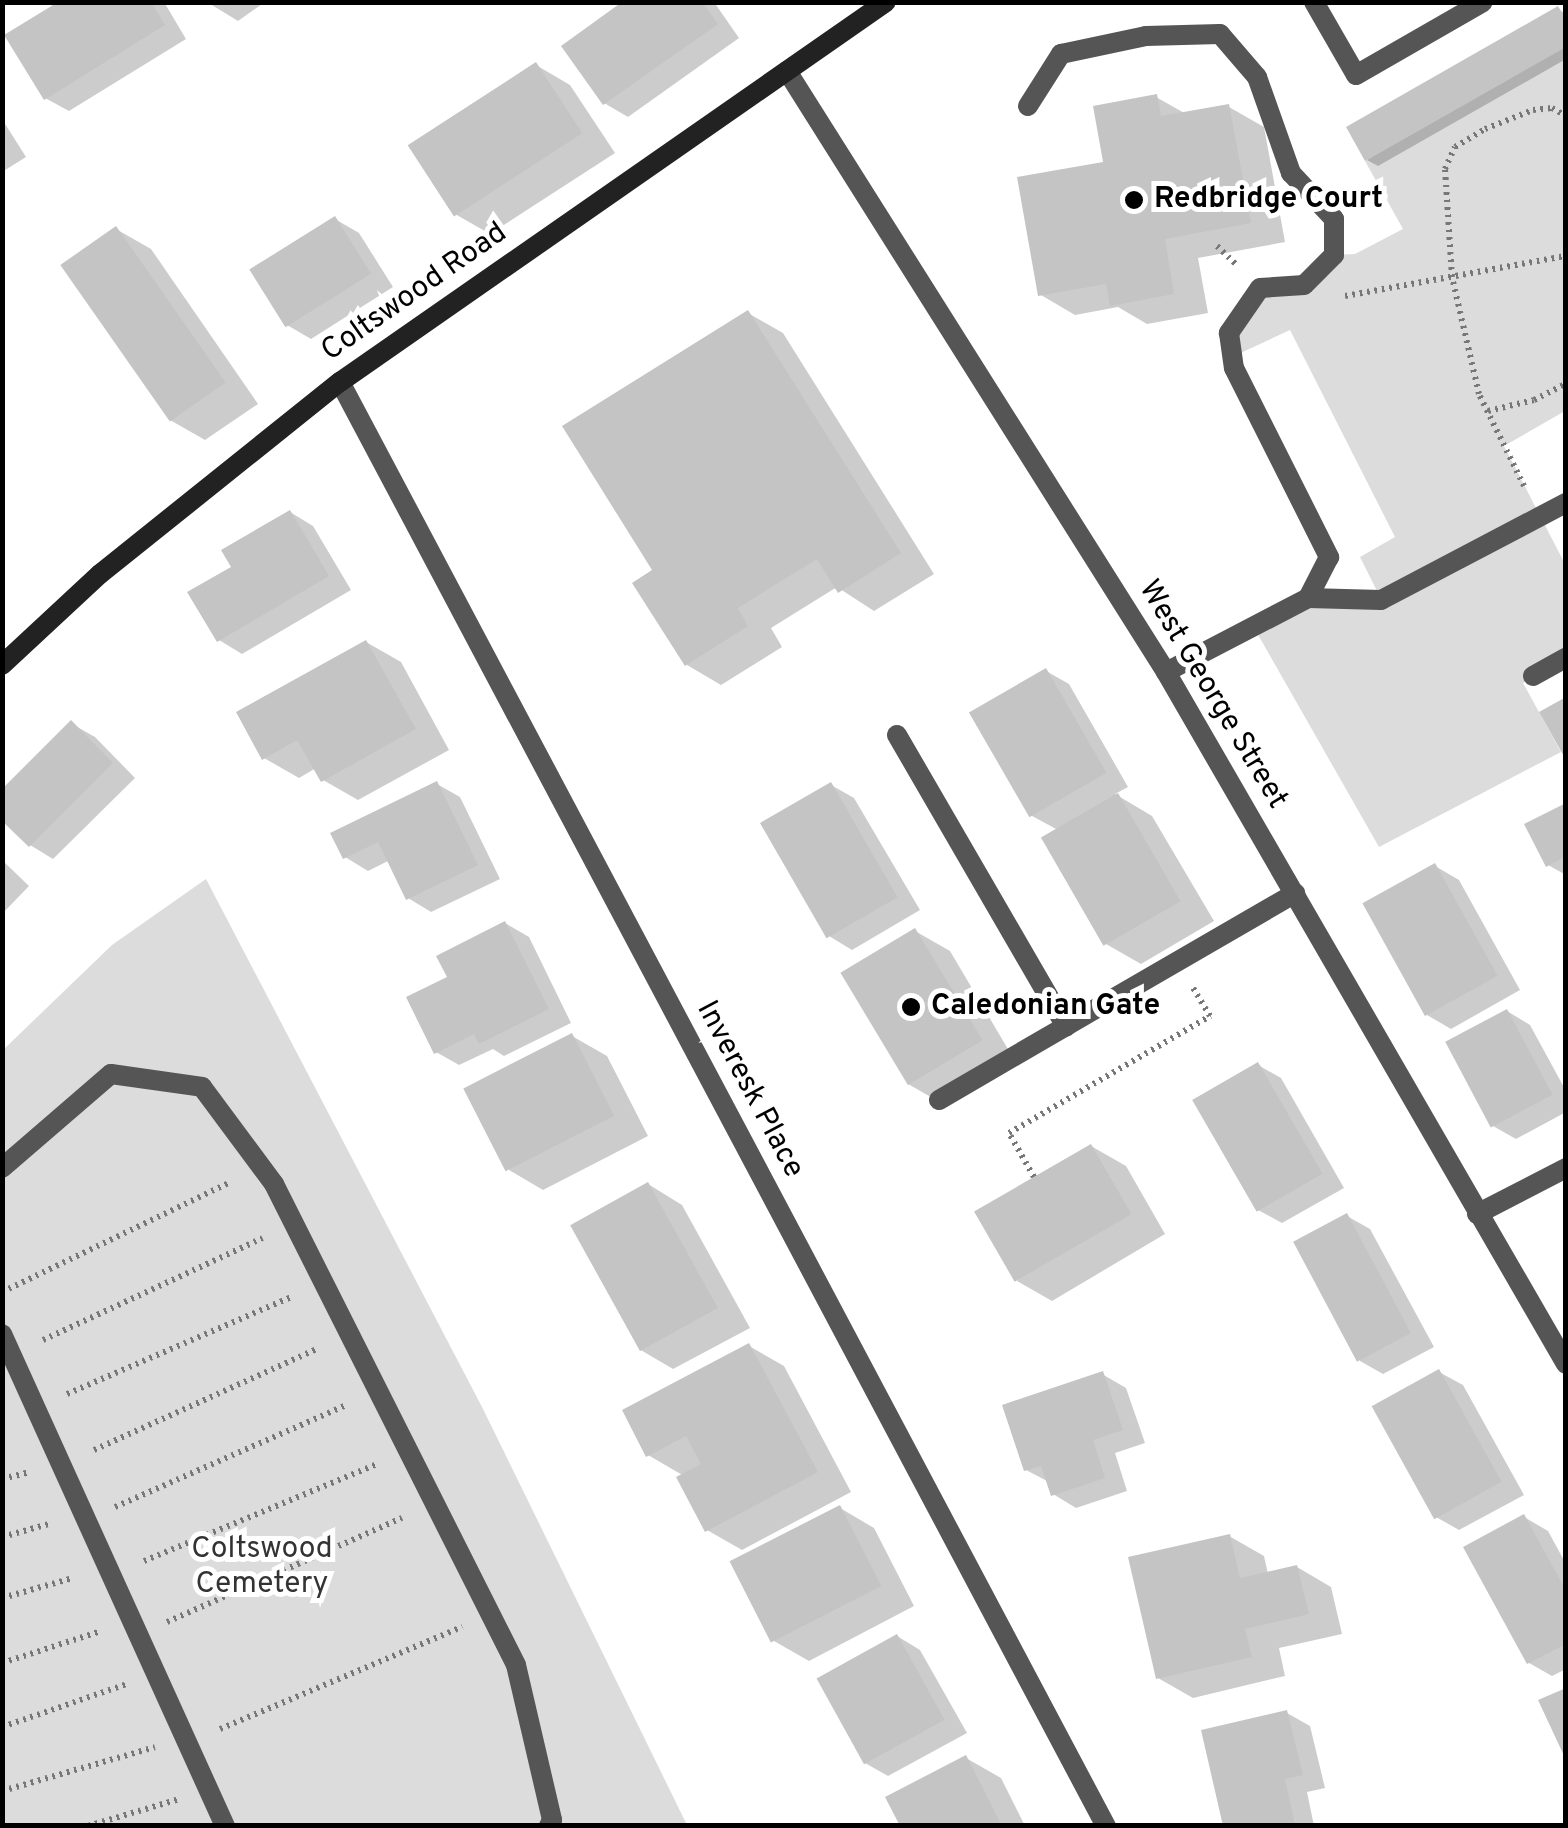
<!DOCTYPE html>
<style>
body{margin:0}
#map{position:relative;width:1568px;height:1828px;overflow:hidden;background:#fff;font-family:Overpass,sans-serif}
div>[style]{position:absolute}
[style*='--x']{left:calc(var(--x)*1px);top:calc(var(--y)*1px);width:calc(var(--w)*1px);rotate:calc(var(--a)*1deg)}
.green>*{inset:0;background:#dcdcdc}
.shadow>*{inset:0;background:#0003}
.building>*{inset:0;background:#c4c4c4;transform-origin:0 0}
.path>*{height:6px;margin-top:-3px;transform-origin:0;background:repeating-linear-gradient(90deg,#777 0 2.5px,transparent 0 7.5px)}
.lane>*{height:20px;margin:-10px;padding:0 10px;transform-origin:10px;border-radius:10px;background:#555}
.street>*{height:20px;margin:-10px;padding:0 10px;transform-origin:10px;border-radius:10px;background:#555}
.secondary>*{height:20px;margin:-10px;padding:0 10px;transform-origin:10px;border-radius:10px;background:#222}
.dots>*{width:28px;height:28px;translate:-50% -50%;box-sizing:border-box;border:5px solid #fff;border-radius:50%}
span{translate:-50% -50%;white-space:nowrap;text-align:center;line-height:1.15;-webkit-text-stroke:10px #fff;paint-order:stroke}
.poi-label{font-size:30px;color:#000;font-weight:700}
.left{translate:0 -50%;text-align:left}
.street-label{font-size:30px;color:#000}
.park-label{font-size:30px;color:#333}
.frame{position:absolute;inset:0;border:5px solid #000;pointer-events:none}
</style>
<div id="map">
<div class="green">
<div style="clip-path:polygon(1565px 47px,1565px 411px,1504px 446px,1565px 564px,1565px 658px,1523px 683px,1561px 752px,1379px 847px,1253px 626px,1308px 598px,1381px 599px,1360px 557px,1395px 537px,1290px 330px,1232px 357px,1229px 334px,1260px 288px,1304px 285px,1334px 255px,1355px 254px,1403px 229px,1365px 161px)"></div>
<div style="clip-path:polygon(206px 879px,482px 1407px,687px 1825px,3px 1825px,3px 1050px,112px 945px)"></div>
</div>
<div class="shadow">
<div style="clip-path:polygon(62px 2px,164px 2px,186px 39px,69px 111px,45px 98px)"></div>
<div style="clip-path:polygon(207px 2px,265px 2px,238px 21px)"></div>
<div style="clip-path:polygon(626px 2px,714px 2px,739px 38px,628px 117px,604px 103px)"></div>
<div style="clip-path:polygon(1558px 9px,1566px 14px,1566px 59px,1378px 166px,1367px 160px)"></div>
<div style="clip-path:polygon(536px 65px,570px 85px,615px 153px,490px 234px,455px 214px)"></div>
<div style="clip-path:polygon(1156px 97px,1186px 114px,1229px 107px,1264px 127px,1285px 242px,1198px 258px,1208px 313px,1147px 324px,1118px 307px,1075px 315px,1041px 295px,1106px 164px)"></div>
<div style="clip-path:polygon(2px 119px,26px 157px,2px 172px)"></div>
<div style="clip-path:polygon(335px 219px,359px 233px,393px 287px,311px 339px,287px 325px)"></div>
<div style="clip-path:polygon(116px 229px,151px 249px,258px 404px,205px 440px,170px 420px)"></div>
<div style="clip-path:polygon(748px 313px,783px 333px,934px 574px,874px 611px,837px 587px,771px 628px,782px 647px,721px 685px,687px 665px)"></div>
<div style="clip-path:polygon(290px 512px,313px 526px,351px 590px,242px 654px,219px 640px,235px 568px)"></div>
<div style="clip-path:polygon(366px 642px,401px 662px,449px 750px,358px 800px,323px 780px,316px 768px,299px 778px,264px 758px)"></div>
<div style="clip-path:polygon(1046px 671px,1069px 684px,1128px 787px,1115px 794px,1152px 816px,1214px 921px,1141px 964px,1106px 944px,1058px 830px,1032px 816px)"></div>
<div style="clip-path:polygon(72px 724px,95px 737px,135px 778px,53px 859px,30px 845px)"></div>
<div style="clip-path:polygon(437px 784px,460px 797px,500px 879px,431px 912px,408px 898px,390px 860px,368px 871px,345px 857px)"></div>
<div style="clip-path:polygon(831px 785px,854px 798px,920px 910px,852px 950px,829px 936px)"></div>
<div style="clip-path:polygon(1566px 806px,1566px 875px,1548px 865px)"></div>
<div style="clip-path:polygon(2px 860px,29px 886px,2px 914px)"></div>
<div style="clip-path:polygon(1435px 866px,1459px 880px,1520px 990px,1451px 1029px,1427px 1015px)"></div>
<div style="clip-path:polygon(505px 923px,529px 937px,571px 1023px,504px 1056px,493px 1049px,459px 1065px,436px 1052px,450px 978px)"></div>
<div style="clip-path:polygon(915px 931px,950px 951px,1015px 1061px,943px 1104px,908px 1084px)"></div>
<div style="clip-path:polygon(1507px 1011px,1530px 1025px,1566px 1091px,1566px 1112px,1516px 1139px,1493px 1126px)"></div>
<div style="clip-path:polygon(572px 1036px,607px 1056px,648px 1136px,543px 1190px,509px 1170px)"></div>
<div style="clip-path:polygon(1258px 1065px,1281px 1078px,1344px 1188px,1282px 1223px,1258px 1210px)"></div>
<div style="clip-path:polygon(1091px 1146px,1126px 1166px,1165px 1234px,1052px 1301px,1017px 1281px)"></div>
<div style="clip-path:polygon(648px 1184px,682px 1205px,750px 1328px,673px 1369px,639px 1349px)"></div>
<div style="clip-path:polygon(1347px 1216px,1370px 1229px,1434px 1347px,1383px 1374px,1360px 1361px)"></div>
<div style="clip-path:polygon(749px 1346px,784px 1366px,851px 1492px,742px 1550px,707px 1530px,684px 1476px,648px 1455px)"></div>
<div style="clip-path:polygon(1439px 1372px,1463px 1385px,1524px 1495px,1459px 1530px,1436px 1517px)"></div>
<div style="clip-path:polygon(1102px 1374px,1126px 1388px,1145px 1443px,1115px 1453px,1127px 1491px,1076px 1508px,1053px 1494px,1049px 1482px,1026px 1470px)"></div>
<div style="clip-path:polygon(840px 1508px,874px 1528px,914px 1606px,809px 1661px,774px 1641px)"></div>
<div style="clip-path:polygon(1524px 1517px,1548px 1531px,1566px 1564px,1566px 1669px,1552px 1676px,1529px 1663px)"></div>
<div style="clip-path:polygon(1229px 1536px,1264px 1556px,1268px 1574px,1297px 1567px,1331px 1587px,1342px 1634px,1279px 1648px,1285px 1676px,1193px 1698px,1158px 1678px)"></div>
<div style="clip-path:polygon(897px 1636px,920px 1650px,967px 1733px,888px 1776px,865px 1763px)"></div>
<div style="clip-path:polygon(1287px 1713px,1310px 1726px,1325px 1788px,1307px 1792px,1314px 1826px,1226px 1826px)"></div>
<div style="clip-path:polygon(966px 1758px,1001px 1778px,1025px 1826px,902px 1826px)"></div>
</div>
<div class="building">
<div style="clip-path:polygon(58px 2px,151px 2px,165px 25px,44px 100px,4px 35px)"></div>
<div style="clip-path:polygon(622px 2px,702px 2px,718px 24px,603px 105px,561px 46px)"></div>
<div style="clip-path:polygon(1558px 6px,1566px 20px,1566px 47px,1365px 161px,1346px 127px)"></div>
<div style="left:536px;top:62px;width:85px;height:153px;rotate:57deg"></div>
<div style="clip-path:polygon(1157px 94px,1161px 116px,1229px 104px,1251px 223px,1165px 239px,1174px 294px,1110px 306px,1106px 284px,1038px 296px,1017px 177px,1103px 162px,1093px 106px)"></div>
<div style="left:335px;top:216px;width:68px;height:101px;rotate:58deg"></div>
<div style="left:116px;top:226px;width:191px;height:68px;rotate:55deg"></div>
<div style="clip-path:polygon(748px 310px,901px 553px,838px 593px,817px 559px,738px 608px,748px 626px,685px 666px,632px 583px,652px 570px,562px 426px)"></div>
<div style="clip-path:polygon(290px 510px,329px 576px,217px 642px,187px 592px,231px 567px,221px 550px)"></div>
<div style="clip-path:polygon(366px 640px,416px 729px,321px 782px,297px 740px,262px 760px,236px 712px)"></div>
<div style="left:1046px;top:668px;width:121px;height:89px;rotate:60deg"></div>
<div style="clip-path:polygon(1566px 697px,1566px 760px,1539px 712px)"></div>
<div style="clip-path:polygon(71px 720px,113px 763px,29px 847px,2px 821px,2px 789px)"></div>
<div style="clip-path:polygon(437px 781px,478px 865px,406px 900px,378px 842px,343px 859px,330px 833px)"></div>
<div style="left:831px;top:782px;width:133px;height:82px;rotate:60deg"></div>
<div style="left:1118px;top:793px;width:125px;height:89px;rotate:60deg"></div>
<div style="clip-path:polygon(1566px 803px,1566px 856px,1546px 867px,1524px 824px)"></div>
<div style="left:1435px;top:863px;width:129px;height:83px;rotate:61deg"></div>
<div style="clip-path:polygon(505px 921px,549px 1009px,479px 1044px,474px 1034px,434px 1054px,406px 997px,447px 977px,436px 956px)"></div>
<div style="left:915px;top:928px;width:131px;height:87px;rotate:59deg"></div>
<div style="left:1507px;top:1009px;width:97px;height:70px;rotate:62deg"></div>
<div style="left:572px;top:1033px;width:93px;height:122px;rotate:63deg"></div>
<div style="left:1258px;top:1062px;width:129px;height:76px;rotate:60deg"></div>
<div style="left:1091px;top:1144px;width:81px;height:135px;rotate:60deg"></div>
<div style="left:648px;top:1182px;width:144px;height:89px;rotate:61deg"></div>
<div style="left:1347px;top:1213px;width:136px;height:61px;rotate:62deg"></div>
<div style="clip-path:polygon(749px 1343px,818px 1472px,705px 1532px,676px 1477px,701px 1464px,686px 1436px,646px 1457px,622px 1410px)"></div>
<div style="left:1439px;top:1369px;width:129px;height:77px;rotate:61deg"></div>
<div style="clip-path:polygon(1103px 1371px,1123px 1430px,1093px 1440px,1105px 1478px,1051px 1496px,1041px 1466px,1024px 1471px,1002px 1405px)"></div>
<div style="left:840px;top:1505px;width:91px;height:124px;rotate:63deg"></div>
<div style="clip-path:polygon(1524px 1514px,1566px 1591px,1566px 1644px,1527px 1664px,1463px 1547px)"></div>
<div style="clip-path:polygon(1230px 1534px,1240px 1578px,1297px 1565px,1309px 1614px,1245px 1629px,1252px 1657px,1156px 1679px,1128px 1557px)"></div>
<div style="left:897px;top:1634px;width:98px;height:92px;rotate:61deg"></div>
<div style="clip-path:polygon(1566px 1688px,1566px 1760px,1538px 1700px)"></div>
<div style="clip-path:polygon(1287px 1710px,1303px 1775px,1285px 1779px,1295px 1825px,1223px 1826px,1201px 1730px)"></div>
<div style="clip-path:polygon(966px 1755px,1002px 1826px,900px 1826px,885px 1797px)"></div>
</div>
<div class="path">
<div style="--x:1217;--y:246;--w:29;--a:44"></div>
<div style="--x:1345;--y:296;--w:225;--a:-10.3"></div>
<div style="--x:1488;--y:411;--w:47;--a:-13.4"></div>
<div style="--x:1534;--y:400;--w:36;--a:-27"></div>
<div style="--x:1524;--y:486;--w:102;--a:-116.1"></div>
<div style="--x:1479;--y:394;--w:120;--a:-103"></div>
<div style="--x:1452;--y:277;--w:108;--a:-93.7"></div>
<div style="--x:1445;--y:169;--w:24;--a:-66"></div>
<div style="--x:1455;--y:147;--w:35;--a:-31"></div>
<div style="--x:1485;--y:129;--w:52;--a:-21.6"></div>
<div style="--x:1533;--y:110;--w:19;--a:-6"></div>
<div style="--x:1552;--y:108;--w:16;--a:30"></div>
<div style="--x:1034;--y:1177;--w:51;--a:-119.6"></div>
<div style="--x:1009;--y:1133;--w:233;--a:-30.2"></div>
<div style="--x:1210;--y:1016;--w:33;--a:-121"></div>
<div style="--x:2;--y:1292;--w:254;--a:-25.7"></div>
<div style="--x:43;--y:1340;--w:242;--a:-24.9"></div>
<div style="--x:67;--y:1394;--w:247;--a:-23.4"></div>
<div style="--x:94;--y:1450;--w:247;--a:-24.4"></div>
<div style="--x:2;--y:1479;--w:29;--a:-14"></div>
<div style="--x:115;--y:1507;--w:253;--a:-23.8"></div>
<div style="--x:2;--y:1537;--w:49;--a:-15.5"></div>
<div style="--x:144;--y:1561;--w:252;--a:-22.6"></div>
<div style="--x:2;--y:1598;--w:74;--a:-15.7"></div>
<div style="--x:167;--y:1622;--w:257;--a:-23.9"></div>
<div style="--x:2;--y:1663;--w:104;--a:-17.9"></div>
<div style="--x:2;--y:1727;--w:132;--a:-19"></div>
<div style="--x:220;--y:1729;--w:263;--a:-22.9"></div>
<div style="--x:2;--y:1791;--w:159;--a:-16"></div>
<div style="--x:88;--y:1826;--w:95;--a:-16.5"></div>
</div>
<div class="lane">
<div style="--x:1314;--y:2;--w:84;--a:60.1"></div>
<div style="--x:1356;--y:75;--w:146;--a:-29.9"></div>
<div style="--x:1028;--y:106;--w:62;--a:-57.6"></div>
<div style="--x:1061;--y:54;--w:87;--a:-12"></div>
<div style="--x:1146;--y:36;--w:74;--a:-1.5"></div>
<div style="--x:1220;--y:34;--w:57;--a:49.3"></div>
<div style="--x:1257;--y:77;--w:102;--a:70.5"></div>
<div style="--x:1291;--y:173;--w:63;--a:46.9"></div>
<div style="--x:1334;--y:219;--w:36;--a:90"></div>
<div style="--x:1334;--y:255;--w:42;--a:135"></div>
<div style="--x:1304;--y:285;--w:44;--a:176.1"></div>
<div style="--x:1260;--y:288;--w:55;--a:124.6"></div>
<div style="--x:1229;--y:333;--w:35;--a:82"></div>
<div style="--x:1234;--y:368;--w:212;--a:63.3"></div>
<div style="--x:1329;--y:557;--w:46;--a:117.1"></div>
<div style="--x:1166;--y:672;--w:160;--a:-27.5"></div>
<div style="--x:1308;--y:598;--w:73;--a:1.6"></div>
<div style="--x:1381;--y:600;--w:209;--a:-27.7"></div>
<div style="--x:1533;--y:676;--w:38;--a:-29"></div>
<div style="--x:2;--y:1168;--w:144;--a:-40.8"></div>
<div style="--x:111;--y:1074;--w:92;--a:8.1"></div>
<div style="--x:202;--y:1087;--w:121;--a:53.4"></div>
<div style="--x:274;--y:1184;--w:538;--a:63.29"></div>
<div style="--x:516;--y:1665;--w:159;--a:76.9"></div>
<div style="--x:552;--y:1820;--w:7;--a:117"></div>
<div style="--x:2;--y:1334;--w:540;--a:65.62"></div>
</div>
<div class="street">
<div style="--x:787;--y:71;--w:711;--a:57.76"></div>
<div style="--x:1166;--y:672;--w:799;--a:59.97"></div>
<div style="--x:340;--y:382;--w:1635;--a:62.06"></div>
<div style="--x:897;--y:735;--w:337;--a:59.9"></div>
<div style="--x:1066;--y:1026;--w:265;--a:-30.1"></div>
<div style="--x:939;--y:1100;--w:147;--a:-30.2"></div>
<div style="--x:1477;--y:1214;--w:100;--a:-27.3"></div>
</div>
<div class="secondary">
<div style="--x:2;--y:665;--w:134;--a:-42.9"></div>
<div style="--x:100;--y:574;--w:307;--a:-38.7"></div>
<div style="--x:340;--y:382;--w:665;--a:-34.84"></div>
</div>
<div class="dots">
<div style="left:1134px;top:200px;background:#000"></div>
<div style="left:911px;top:1007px;background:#000"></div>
</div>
<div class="poi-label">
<span class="left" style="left:1154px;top:200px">Redbridge Court</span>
<span class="left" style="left:931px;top:1007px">Caledonian Gate</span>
</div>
<div class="street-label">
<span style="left:415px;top:293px;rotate:-35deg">Coltswood Road</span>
<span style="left:1212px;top:695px;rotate:59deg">West George Street</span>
<span style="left:749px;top:1090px;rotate:62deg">Inveresk Place</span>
</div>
<div class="park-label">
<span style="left:262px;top:1567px">Coltswood<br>Cemetery</span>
</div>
<div class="frame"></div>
</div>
